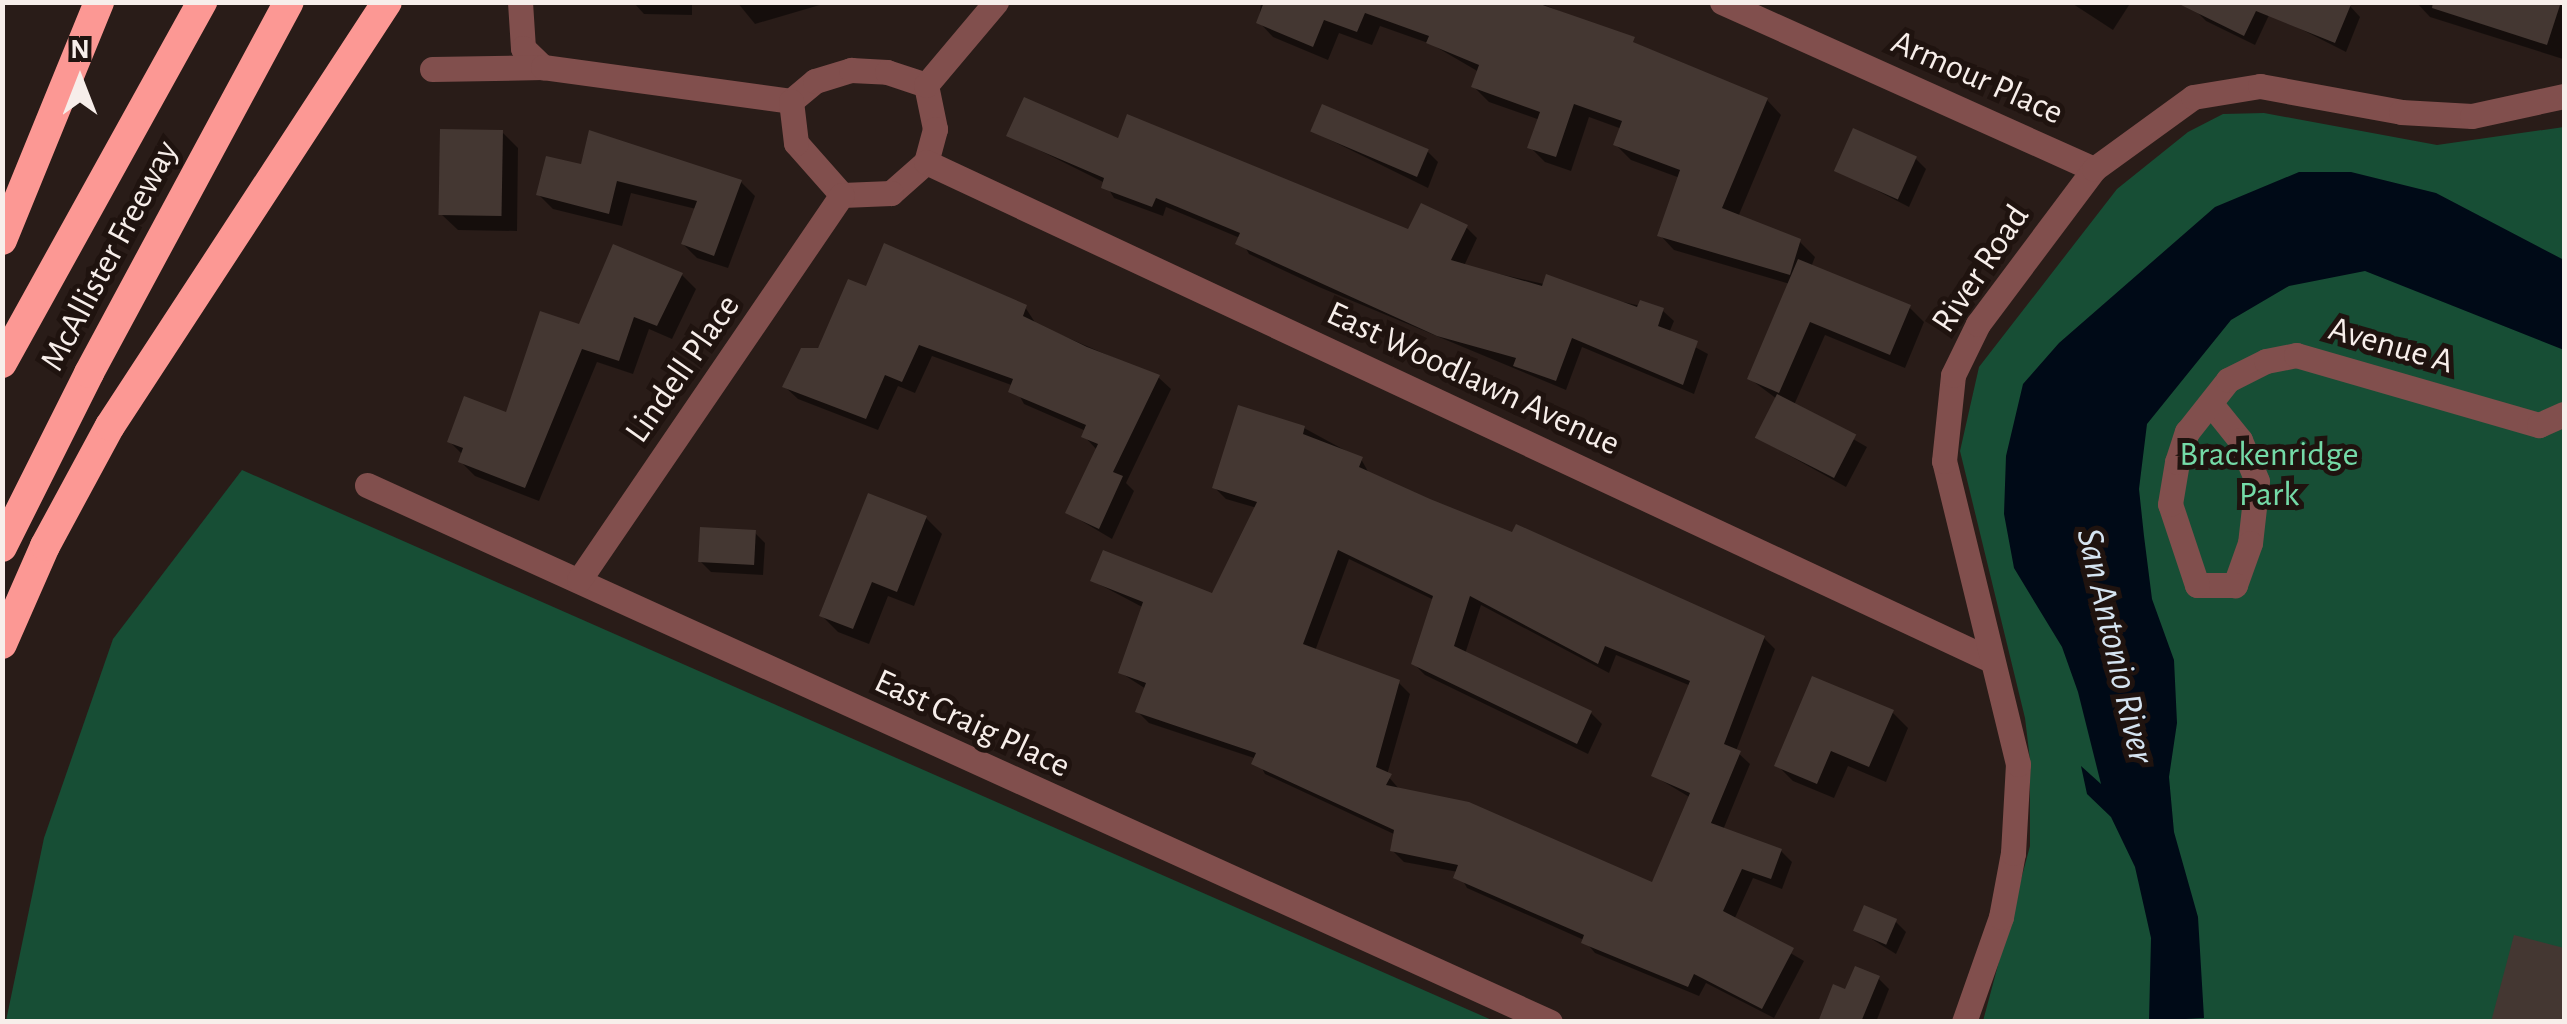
<!DOCTYPE html>
<style>
body{margin:0}
#map{position:relative;width:2567px;height:1024px;overflow:hidden;background:#291c18;font-family:"Alegreya Sans",sans-serif}
div>[style]{position:absolute}
[style*='--x']{left:calc(var(--x)*1px);top:calc(var(--y)*1px);width:calc(var(--w)*1px);rotate:calc(var(--a)*1deg)}
.green>*{inset:0;background:#174e35}
.water>*{inset:0;background:#000a17}
.shadow>*{inset:0;background:#0007}
.building>*{inset:0;background:#443732;transform-origin:0 0}
.minor>*{height:25px;margin:-12.5px;padding:0 12.5px;transform-origin:12.5px;border-radius:12.5px;background:#814f4d}
.motorway>*{height:30px;margin:-15px;padding:0 15px;transform-origin:15px;border-radius:15px;background:#fc9894}
span{translate:-50% -50%;white-space:nowrap;text-align:center;line-height:1.15;-webkit-text-stroke:10px #1f130f;paint-order:stroke}
.street-label{font-size:35px;color:#f7eeea}
.park-label{font-size:35px;color:#74daa7}
.water-label{font-size:38px;color:#d5e4f1;font-style:italic}
.frame{position:absolute;inset:0;border:5px solid #f7eeea;pointer-events:none}
.north{position:absolute;left:30px;top:30px;width:100px;height:100px;-webkit-text-stroke:8px #1f130f;paint-order:stroke;rotate:0deg;font-size:28px;font-weight:700;line-height:40px;text-align:center;color:#f7eeea}
.north::after{content:'';display:block;margin:auto;width:35px;height:45px;background:#f7eeea;clip-path:polygon(50% 0,100% 100%,50% 72%,0 100%)}
</style>
<div id="map">
<div class="green">
<div style="clip-path:polygon(2264px 113px,2437px 145px,2564px 127px,2564px 1021px,1983px 1021px,2030px 846px,2030px 760px,2025px 718px,1960px 451px,1979px 367px,2117px 189px,2188px 132px,2223px 114px)"></div>
<div style="clip-path:polygon(242px 470px,1494px 1021px,6px 1021px,44px 838px,113px 639px)"></div>
</div>
<div class="water">
<div style="clip-path:polygon(2299px 172px,2351px 172px,2436px 193px,2564px 260px,2564px 350px,2365px 271px,2289px 286px,2231px 320px,2147px 424px,2139px 489px,2144px 536px,2152px 599px,2174px 660px,2177px 723px,2169px 777px,2174px 832px,2198px 917px,2204px 1018px,2149px 1021px,2151px 938px,2135px 867px,2111px 817px,2087px 794px,2081px 766px,2101px 784px,2078px 692px,2062px 647px,2014px 568px,2004px 514px,2006px 456px,2023px 384px,2059px 343px,2215px 207px)"></div>
</div>
<div class="shadow">
<div style="clip-path:polygon(692px 2px,692px 15px,644px 14px,634px 3px)"></div>
<div style="clip-path:polygon(737px 2px,830px 2px,755px 24px)"></div>
<div style="clip-path:polygon(1261px 2px,1538px 2px,1767px 100px,1781px 115px,1738px 217px,1800px 242px,1815px 257px,1811px 267px,1909px 307px,1924px 322px,1905px 368px,1825px 335px,1794px 405px,1867px 447px,1846px 487px,1758px 438px,1777px 399px,1750px 379px,1790px 284px,1674px 250px,1660px 235px,1680px 178px,1631px 160px,1616px 145px,1622px 129px,1589px 117px,1571px 171px,1545px 162px,1530px 147px,1540px 120px,1489px 102px,1474px 87px,1479px 72px,1431px 44px,1380px 26px,1372px 45px,1339px 33px,1328px 60px,1273px 37px,1259px 22px)"></div>
<div style="clip-path:polygon(2070px 2px,2131px 2px,2113px 30px)"></div>
<div style="clip-path:polygon(2199px 2px,2270px 13px,2255px 45px,2206px 21px,2195px 10px)"></div>
<div style="clip-path:polygon(2416px 2px,2564px 2px,2563px 59px,2430px 17px)"></div>
<div style="clip-path:polygon(2350px 6px,2360px 17px,2346px 52px,2285px 21px)"></div>
<div style="clip-path:polygon(1312px 131px,1427px 151px,1438px 162px,1428px 188px)"></div>
<div style="clip-path:polygon(502px 132px,518px 148px,517px 231px,458px 230px,441px 214px)"></div>
<div style="clip-path:polygon(1009px 135px,1120px 142px,1410px 232px,1466px 227px,1477px 238px,1464px 266px,1663px 311px,1674px 321px,1669px 333px,1708px 354px,1694px 394px,1582px 347px,1566px 390px,1319px 287px,1249px 254px,1240px 238px,1166px 207px,1163px 216px,1114px 198px,1105px 183px)"></div>
<div style="clip-path:polygon(1915px 158px,1926px 169px,1909px 207px,1837px 170px)"></div>
<div style="clip-path:polygon(582px 167px,741px 182px,755px 196px,728px 268px,697px 258px,683px 244px,696px 209px,631px 193px,622px 226px,553px 209px,539px 195px)"></div>
<div style="clip-path:polygon(682px 275px,696px 289px,672px 339px,649px 329px,633px 374px,597px 362px,539px 501px,475px 476px,461px 462px,463px 455px,449px 441px,507px 415px,580px 328px)"></div>
<div style="clip-path:polygon(867px 289px,1025px 307px,1036px 324px,1158px 377px,1171px 389px,1126px 483px,1134px 491px,1112px 539px,1068px 513px,1097px 450px,1084px 436px,1086px 431px,1024px 404px,1014px 386px,932px 356px,915px 393px,898px 386px,878px 430px,798px 399px,785px 387px)"></div>
<div style="clip-path:polygon(evenodd,1304px 428px,1361px 459px,1370px 475px,1764px 638px,1775px 649px,1736px 751px,1750px 764px,1723px 830px,1781px 851px,1792px 862px,1782px 889px,1753px 878px,1734px 920px,1804px 961px,1774px 1018px,1706px 983px,1699px 996px,1595px 953px,1584px 940px,1467px 888px,1458px 872px,1404px 862px,1393px 851px,1396px 835px,1265px 774px,1257px 759px,1149px 723px,1138px 712px,1146px 689px,1121px 673px,1144px 608px,1093px 581px,1213px 597px,1257px 508px,1226px 499px,1215px 488px,1304px 428px,1349px 559px,1434px 600px,1414px 664px,1425px 675px,1588px 754px,1602px 724px,1591px 713px,1465px 654px,1481px 605px,1609px 673px,1616px 655px,1691px 686px,1654px 776px,1691px 798px,1653px 885px,1400px 790px,1387px 775px,1410px 694px,1398px 682px,1315px 651px,1349px 559px)"></div>
<div style="clip-path:polygon(926px 518px,942px 534px,914px 606px,888px 596px,869px 644px,838px 632px,822px 616px)"></div>
<div style="clip-path:polygon(755px 533px,765px 543px,763px 575px,711px 572px,700px 561px)"></div>
<div style="clip-path:polygon(1892px 712px,1908px 728px,1886px 782px,1848px 766px,1834px 798px,1793px 781px,1777px 765px)"></div>
<div style="clip-path:polygon(1895px 921px,1906px 932px,1896px 954px,1857px 930px)"></div>
<div style="clip-path:polygon(1878px 978px,1889px 989px,1876px 1022px,1822px 1022px,1846px 992px)"></div>
</div>
<div class="building">
<div style="clip-path:polygon(1264px 2px,1534px 2px,1635px 37px,1633px 42px,1768px 98px,1722px 208px,1801px 239px,1790px 275px,1657px 236px,1680px 170px,1613px 145px,1622px 121px,1574px 104px,1556px 157px,1527px 148px,1540px 112px,1471px 87px,1479px 65px,1426px 43px,1429px 36px,1365px 13px,1357px 32px,1324px 20px,1313px 47px,1256px 23px)"></div>
<div style="clip-path:polygon(2175px 2px,2352px 2px,2335px 43px,2256px 11px,2244px 36px)"></div>
<div style="clip-path:polygon(2433px 2px,2561px 2px,2547px 45px,2432px 8px)"></div>
<div style="clip-path:polygon(1024px 97px,1118px 138px,1127px 114px,1408px 229px,1421px 203px,1468px 225px,1451px 260px,1542px 286px,1546px 274px,1637px 307px,1640px 300px,1664px 308px,1658px 326px,1698px 341px,1683px 385px,1572px 338px,1556px 381px,1513px 366px,1516px 358px,1437px 336px,1235px 244px,1240px 233px,1156px 198px,1152px 207px,1101px 188px,1104px 178px,1006px 136px)"></div>
<div style="left:1322px;top:104px;width:116px;height:30px;rotate:23deg"></div>
<div style="left:1853px;top:128px;width:70px;height:47px;rotate:24deg"></div>
<div style="left:440px;top:129px;width:63px;height:86px;rotate:1deg"></div>
<div style="clip-path:polygon(589px 130px,742px 180px,714px 256px,681px 244px,697px 201px,617px 181px,609px 214px,536px 195px,546px 156px,581px 164px)"></div>
<div style="clip-path:polygon(884px 243px,1027px 305px,1023px 316px,1087px 347px,1160px 375px,1113px 472px,1123px 476px,1099px 529px,1065px 513px,1098px 444px,1081px 437px,1086px 425px,1008px 392px,1013px 379px,919px 345px,902px 382px,885px 375px,866px 419px,782px 387px,801px 348px,818px 348px,848px 279px,866px 286px)"></div>
<div style="clip-path:polygon(613px 244px,683px 273px,657px 326px,634px 317px,619px 361px,582px 349px,525px 488px,458px 462px,463px 448px,447px 442px,464px 396px,506px 412px,540px 311px,579px 324px)"></div>
<div style="clip-path:polygon(1798px 259px,1911px 305px,1890px 355px,1810px 322px,1779px 393px,1747px 379px)"></div>
<div style="left:1777px;top:394px;width:89px;height:49px;rotate:27deg"></div>
<div style="clip-path:polygon(evenodd,1238px 405px,1305px 426px,1303px 434px,1363px 457px,1359px 467px,1430px 499px,1512px 532px,1516px 524px,1765px 636px,1724px 744px,1741px 751px,1711px 823px,1782px 849px,1771px 879px,1742px 869px,1723px 911px,1794px 948px,1762px 1009px,1694px 974px,1688px 987px,1581px 943px,1584px 935px,1453px 878px,1458px 865px,1390px 851px,1394px 830px,1251px 764px,1256px 753px,1135px 712px,1146px 683px,1118px 673px,1143px 602px,1090px 581px,1103px 550px,1212px 593px,1257px 502px,1212px 488px,1238px 405px,1338px 550px,1433px 596px,1411px 664px,1577px 744px,1592px 711px,1454px 646px,1470px 596px,1598px 664px,1605px 646px,1690px 681px,1651px 776px,1690px 793px,1652px 882px,1469px 802px,1386px 785px,1392px 774px,1376px 767px,1400px 680px,1303px 644px,1338px 550px)"></div>
<div style="clip-path:polygon(868px 493px,927px 516px,897px 592px,872px 582px,853px 629px,819px 616px)"></div>
<div style="left:700px;top:527px;width:56px;height:35px;rotate:3deg"></div>
<div style="clip-path:polygon(1812px 676px,1894px 710px,1869px 767px,1831px 751px,1817px 784px,1774px 766px)"></div>
<div style="left:1864px;top:905px;width:36px;height:28px;rotate:23deg"></div>
<div style="clip-path:polygon(2514px 935px,2564px 948px,2564px 1022px,2491px 1022px)"></div>
<div style="clip-path:polygon(1855px 966px,1880px 976px,1861px 1022px,1818px 1022px,1833px 984px,1845px 989px)"></div>
</div>
<div class="minor">
<div style="--x:520;--y:2;--w:46;--a:86.3"></div>
<div style="--x:523;--y:48;--w:28;--a:44"></div>
<div style="--x:1722;--y:2;--w:408;--a:24.2"></div>
<div style="--x:432;--y:69;--w:111;--a:-1"></div>
<div style="--x:543;--y:67;--w:250;--a:7.8"></div>
<div style="--x:791;--y:101;--w:31;--a:-40"></div>
<div style="--x:815;--y:81;--w:38;--a:-17"></div>
<div style="--x:851;--y:70;--w:36;--a:3"></div>
<div style="--x:887;--y:72;--w:41;--a:18.4"></div>
<div style="--x:926;--y:85;--w:45;--a:78.4"></div>
<div style="--x:935;--y:129;--w:34;--a:105"></div>
<div style="--x:926;--y:162;--w:47;--a:138.5"></div>
<div style="--x:891;--y:193;--w:49;--a:177.7"></div>
<div style="--x:842;--y:195;--w:69;--a:-131.5"></div>
<div style="--x:796;--y:143;--w:42;--a:-96.8"></div>
<div style="--x:926;--y:85;--w:109;--a:-49.9"></div>
<div style="--x:926;--y:162;--w:1176;--a:25.06"></div>
<div style="--x:2211;--y:404;--w:46;--a:51.1"></div>
<div style="--x:2240;--y:440;--w:44;--a:67.5"></div>
<div style="--x:2257;--y:481;--w:62;--a:96.4"></div>
<div style="--x:2250;--y:543;--w:45;--a:109.7"></div>
<div style="--x:2235;--y:585;--w:38;--a:180"></div>
<div style="--x:2197;--y:585;--w:85;--a:-108.4"></div>
<div style="--x:2170;--y:504;--w:43;--a:-80.5"></div>
<div style="--x:2177;--y:462;--w:32;--a:-72"></div>
<div style="--x:2187;--y:432;--w:66;--a:-51.7"></div>
<div style="--x:2228;--y:380;--w:42;--a:-26.6"></div>
<div style="--x:2266;--y:361;--w:31;--a:-11"></div>
<div style="--x:2296;--y:355;--w:253;--a:16.1"></div>
<div style="--x:2539;--y:425;--w:27;--a:-24"></div>
<div style="--x:367;--y:485;--w:1299;--a:24.41"></div>
<div style="--x:579;--y:580;--w:466;--a:-55.7"></div>
<div style="--x:1964;--y:1022;--w:111;--a:-70.6"></div>
<div style="--x:2001;--y:917;--w:65;--a:-79.4"></div>
<div style="--x:2013;--y:853;--w:89;--a:-86.8"></div>
<div style="--x:2018;--y:764;--w:312;--a:-103.7"></div>
<div style="--x:1944;--y:461;--w:86;--a:-84"></div>
<div style="--x:1953;--y:375;--w:57;--a:-63.9"></div>
<div style="--x:1978;--y:324;--w:194;--a:-53.2"></div>
<div style="--x:2094;--y:169;--w:122;--a:-36"></div>
<div style="--x:2193;--y:97;--w:68;--a:-9.3"></div>
<div style="--x:2260;--y:86;--w:143;--a:10.4"></div>
<div style="--x:2401;--y:112;--w:71;--a:3.2"></div>
<div style="--x:2472;--y:116;--w:94;--a:-12.3"></div>
</div>
<div class="motorway">
<div style="--x:2;--y:240;--w:257;--a:-67.8"></div>
<div style="--x:2;--y:363;--w:413;--a:-61"></div>
<div style="--x:2;--y:547;--w:195;--a:-63.4"></div>
<div style="--x:89;--y:373;--w:421;--a:-61.7"></div>
<div style="--x:2;--y:644;--w:107;--a:-66.3"></div>
<div style="--x:45;--y:546;--w:136;--a:-61.6"></div>
<div style="--x:110;--y:426;--w:506;--a:-56.84"></div>
</div>
<div class="street-label">
<span style="left:1977px;top:78px;rotate:24deg">Armour Place</span>
<span style="left:110px;top:256px;rotate:-62deg">McAllister Freeway</span>
<span style="left:1981px;top:269px;rotate:-56deg">River Road</span>
<span style="left:2391px;top:346px;rotate:16deg">Avenue A</span>
<span style="left:683px;top:369px;rotate:-55deg">Lindell Place</span>
<span style="left:1473px;top:379px;rotate:25deg">East Woodlawn Avenue</span>
<span style="left:972px;top:724px;rotate:25deg">East Craig Place</span>
</div>
<div class="park-label">
<span style="left:2269px;top:475px">Brackenridge<br>Park</span>
</div>
<div class="water-label">
<span style="left:2114px;top:646px;rotate:77deg">San Antonio River</span>
</div>
<div class="frame"></div>
<div class="north">N</div>
</div>
